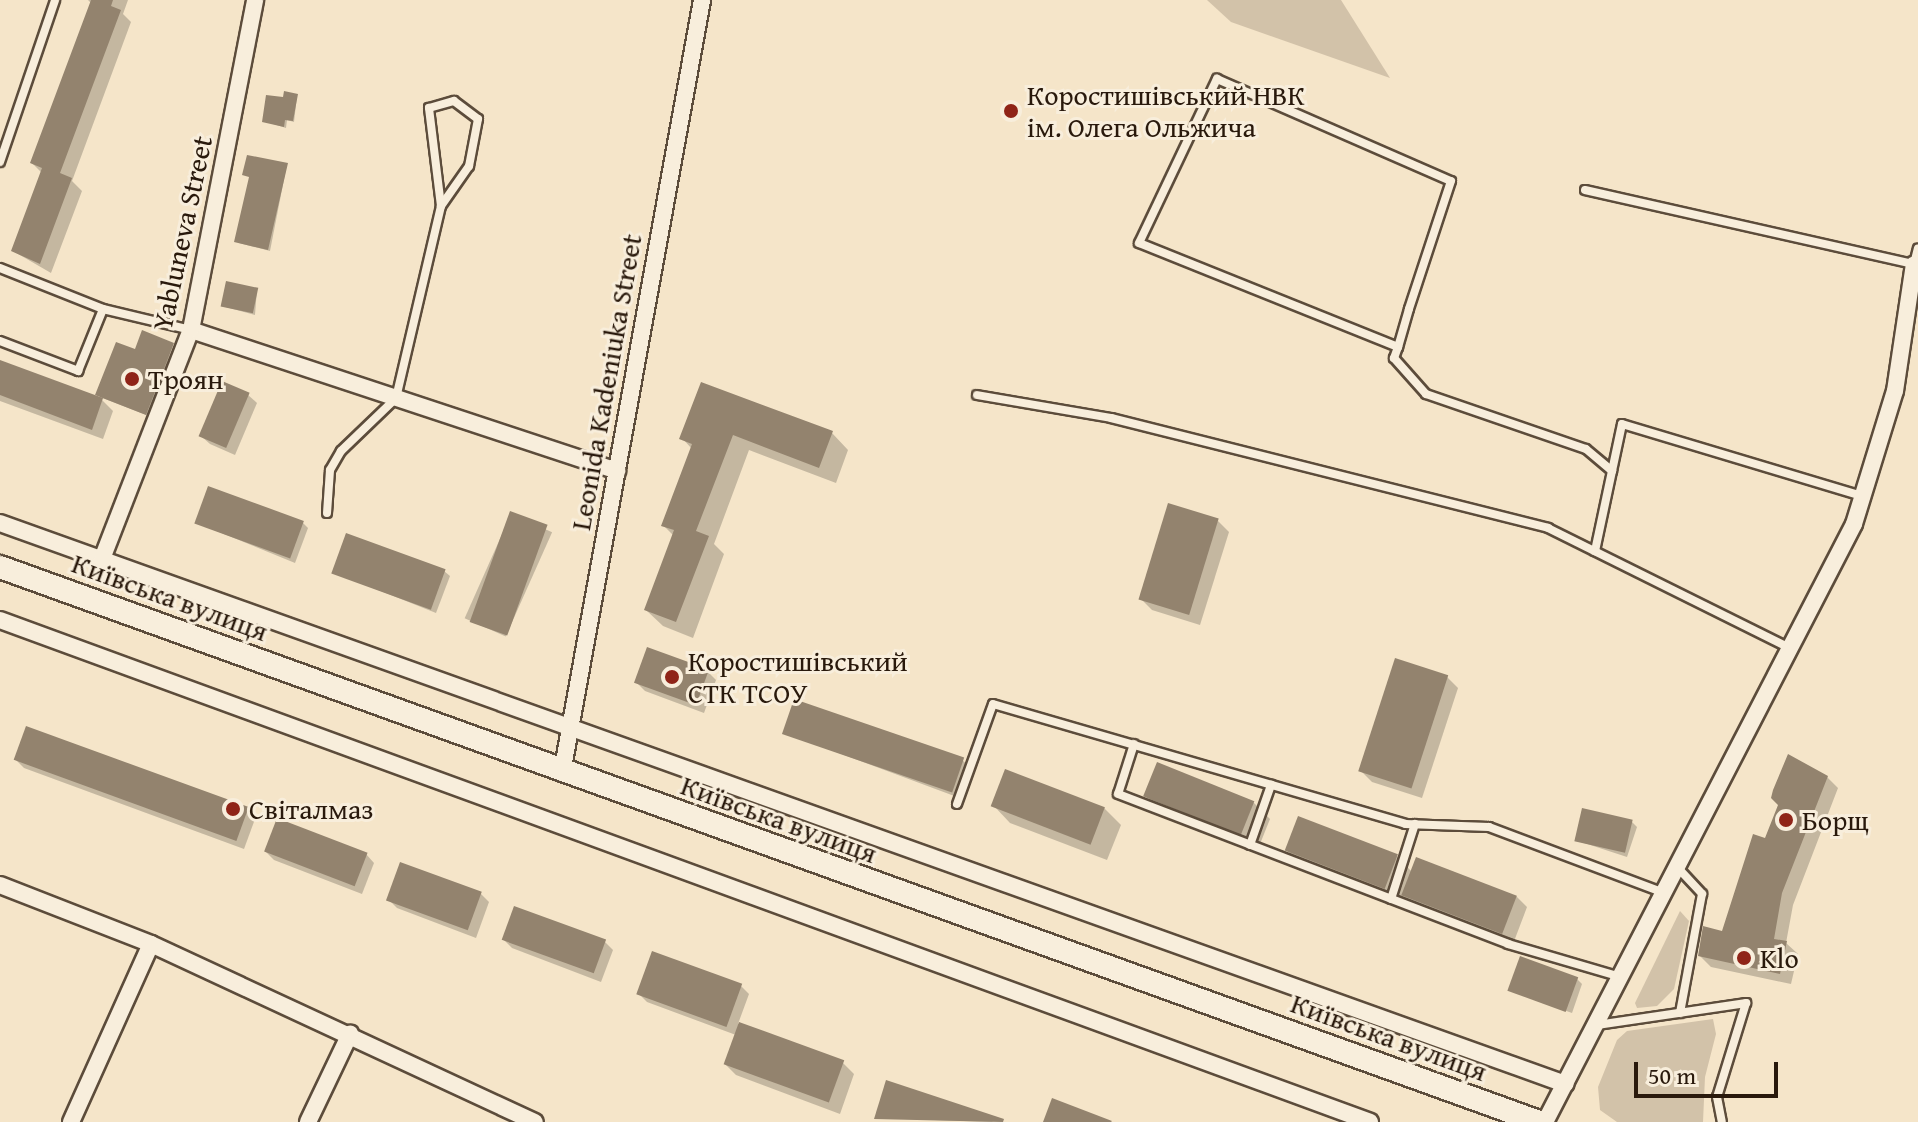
<!DOCTYPE html>
<meta charset="utf-8">
<style>
body{margin:0}
#map{position:relative;width:1918px;height:1122px;overflow:hidden;background:#f5e5c9;font-family:"Gentium Book Plus",serif}
div>[style]{position:absolute}
[style*='--x']{left:calc(var(--x)*1px);top:calc(var(--y)*1px);width:calc(var(--w)*1px);rotate:calc(var(--a)*1deg)}
.green>*{inset:0;background:#d2c2a9}
.shadow>*{inset:0;background:#0003;transform-origin:0 0}
.building>*{inset:0;background:#93836e;transform-origin:0 0}
.roads{filter:drop-shadow(2px 0 #5c4c3b) drop-shadow(-2px 0 #5c4c3b) drop-shadow(0 2px #5c4c3b) drop-shadow(0 -2px #5c4c3b)}
.service>*{height:8px;margin:-4px;padding:0 4px;transform-origin:4px;border-radius:4px;background:#f8eedc}
.minor>*{height:16px;margin:-8px;padding:0 8px;transform-origin:8px;border-radius:8px;background:#f8eedc}
.secondary>*{height:22px;margin:-11px;padding:0 11px;transform-origin:11px;border-radius:11px;background:#f8eedc}
.dots>*{width:22px;height:22px;translate:-50% -50%;box-sizing:border-box;border:4px solid #f8eedc;border-radius:50%}
span{translate:-50% -50%;white-space:nowrap;text-align:center;line-height:1.15;-webkit-text-stroke:6px #f8eedc;paint-order:stroke}
.poi-label{font-size:28px;color:#29190c}
.left{translate:0 -50%;text-align:left}
.street-label{font-size:28px;color:#29190c}
.scale{position:absolute;left:1634px;top:1062px;width:144px;height:36px;box-sizing:border-box;border:4px solid #29190c;border-top:0;padding-left:10px;font-size:24px;line-height:28px;white-space:nowrap;color:#29190c;-webkit-text-stroke:6px #f8eedc;paint-order:stroke}
</style>
<div id="map">
<div class="green">
<div style="clip-path:polygon(1207px 0,1341px 0,1390px 78px,1231px 22px)"></div>
<div style="clip-path:polygon(1680px 911px,1689px 921px,1674px 989px,1657px 1006px,1637px 1008px,1635px 1003px)"></div>
<div style="clip-path:polygon(1713px 1019px,1716px 1034px,1705px 1077px,1703px 1122px,1617px 1122px,1600px 1110px,1598px 1087px,1617px 1040px,1627px 1031px)"></div>
</div>
<div class="shadow">
<div style="clip-path:polygon(88px 0,128px 0,123px 14px,131px 22px,72px 181px,82px 191px,51px 273px,13px 251px,42px 173px,32px 163px,92px 4px)"></div>
<div style="clip-path:polygon(297px 96px,294px 122px,287px 120px,286px 128px,264px 121px,284px 100px)"></div>
<div style="clip-path:polygon(287px 164px,270px 251px,239px 243px,251px 177px)"></div>
<div style="clip-path:polygon(257px 289px,255px 315px,222px 306px)"></div>
<div style="clip-path:polygon(173px 345px,149px 416px,100px 397px,136px 352px)"></div>
<div style="clip-path:polygon(0 362px,102px 400px,113px 411px,103px 439px,0 401px)"></div>
<div style="clip-path:polygon(702px 384px,832px 433px,848px 450px,836px 483px,749px 450px,714px 544px,724px 554px,693px 638px,663px 626px,646px 610px,674px 536px,663px 525px,692px 449px,682px 438px)"></div>
<div style="clip-path:polygon(248px 395px,257px 403px,235px 455px,210px 444px,201px 436px)"></div>
<div style="left:511px;top:514px;width:45px;height:114px;rotate:24deg"></div>
<div style="clip-path:polygon(1218px 521px,1229px 532px,1200px 625px,1152px 610px,1141px 599px)"></div>
<div style="clip-path:polygon(197px 523px,303px 523px,308px 528px,295px 563px)"></div>
<div style="clip-path:polygon(444px 571px,450px 576px,436px 613px,333px 572px)"></div>
<div style="clip-path:polygon(708px 672px,716px 680px,704px 713px,645px 691px,637px 683px)"></div>
<div style="clip-path:polygon(1447px 677px,1458px 688px,1422px 798px,1372px 782px,1360px 770px)"></div>
<div style="clip-path:polygon(785px 733px,962px 760px,968px 765px,957px 797px)"></div>
<div style="clip-path:polygon(16px 760px,247px 811px,255px 819px,244px 849px,24px 768px)"></div>
<div style="clip-path:polygon(1827px 777px,1838px 788px,1793px 905px,1786px 943px,1798px 954px,1791px 984px,1711px 967px,1700px 956px,1723px 933px,1766px 840px)"></div>
<div style="clip-path:polygon(1146px 796px,1254px 803px,1270px 819px,1258px 849px,1162px 812px)"></div>
<div style="clip-path:polygon(994px 806px,1104px 808px,1121px 825px,1107px 860px,1010px 823px)"></div>
<div style="clip-path:polygon(1632px 822px,1637px 827px,1627px 857px,1575px 840px)"></div>
<div style="clip-path:polygon(1286px 850px,1397px 856px,1412px 872px,1516px 896px,1527px 907px,1513px 944px,1413px 906px,1405px 898px,1403px 905px,1303px 866px)"></div>
<div style="clip-path:polygon(266px 852px,366px 854px,374px 863px,362px 894px,274px 860px)"></div>
<div style="clip-path:polygon(481px 894px,489px 902px,476px 938px,397px 908px,389px 900px)"></div>
<div style="clip-path:polygon(504px 940px,605px 942px,613px 950px,601px 982px,512px 948px)"></div>
<div style="clip-path:polygon(1577px 979px,1582px 984px,1572px 1013px,1509px 990px)"></div>
<div style="clip-path:polygon(741px 986px,749px 994px,738px 1024px,843px 1063px,854px 1074px,840px 1114px,736px 1075px,725px 1064px,736px 1035px,647px 1002px,639px 994px)"></div>
<div style="clip-path:polygon(986px 1115px,993px 1122px,876px 1118px)"></div>
</div>
<div class="building">
<div style="clip-path:polygon(91px 0,113px 0,111px 6px,121px 10px,60px 173px,72px 178px,40px 264px,11px 251px,42px 168px,30px 163px)"></div>
<div style="clip-path:polygon(284px 91px,298px 94px,293px 121px,285px 120px,284px 127px,262px 122px,266px 95px,283px 97px)"></div>
<div style="clip-path:polygon(247px 155px,288px 163px,268px 250px,234px 242px,249px 177px,242px 175px)"></div>
<div style="left:226px;top:281px;width:33px;height:26px;rotate:12deg"></div>
<div style="clip-path:polygon(142px 330px,174px 343px,146px 415px,95px 395px,116px 342px,135px 349px)"></div>
<div style="clip-path:polygon(0 360px,103px 398px,92px 430px,0 395px)"></div>
<div style="left:222px;top:381px;width:30px;height:60px;rotate:23deg"></div>
<div style="clip-path:polygon(701px 382px,833px 431px,819px 468px,733px 435px,696px 531px,709px 536px,676px 622px,644px 610px,674px 530px,661px 526px,692px 444px,679px 439px)"></div>
<div style="left:208px;top:486px;width:102px;height:40px;rotate:20deg"></div>
<div style="left:1168px;top:503px;width:53px;height:101px;rotate:17deg"></div>
<div style="left:510px;top:511px;width:40px;height:118px;rotate:20deg"></div>
<div style="left:346px;top:533px;width:106px;height:43px;rotate:20deg"></div>
<div style="left:647px;top:647px;width:66px;height:38px;rotate:20deg"></div>
<div style="left:1395px;top:658px;width:56px;height:119px;rotate:18deg"></div>
<div style="left:794px;top:699px;width:180px;height:37px;rotate:19deg"></div>
<div style="left:26px;top:726px;width:237px;height:36px;rotate:20deg"></div>
<div style="clip-path:polygon(1788px 754px,1828px 776px,1782px 893px,1774px 939px,1787px 941px,1780px 974px,1698px 956px,1703px 926px,1722px 931px,1753px 834px,1765px 838px,1778px 805px,1771px 798px,1773px 790px)"></div>
<div style="left:1157px;top:762px;width:105px;height:37px;rotate:22deg"></div>
<div style="left:1005px;top:769px;width:107px;height:40px;rotate:21deg"></div>
<div style="left:1582px;top:808px;width:52px;height:34px;rotate:13deg"></div>
<div style="left:1298px;top:816px;width:107px;height:37px;rotate:21deg"></div>
<div style="left:277px;top:818px;width:97px;height:36px;rotate:21deg"></div>
<div style="left:1416px;top:857px;width:108px;height:41px;rotate:21deg"></div>
<div style="left:400px;top:862px;width:87px;height:41px;rotate:20deg"></div>
<div style="left:514px;top:906px;width:98px;height:36px;rotate:20deg"></div>
<div style="left:652px;top:951px;width:96px;height:46px;rotate:20deg"></div>
<div style="left:1520px;top:956px;width:62px;height:37px;rotate:20deg"></div>
<div style="left:739px;top:1022px;width:112px;height:45px;rotate:20deg"></div>
<div style="clip-path:polygon(886px 1080px,1004px 1119px,1003px 1122px,874px 1119px)"></div>
<div style="clip-path:polygon(1052px 1098px,1112px 1121px,1111px 1122px,1043px 1122px)"></div>
</div>
<div class="roads">
<div class="service">
<div style="--x:0;--y:162;--w:171;--a:-71.2"></div>
<div style="--x:1585;--y:190;--w:337;--a:12.7"></div>
<div style="--x:1914;--y:264;--w:16;--a:-76"></div>
<div style="--x:0;--y:268;--w:111;--a:21.7"></div>
<div style="--x:103;--y:309;--w:90;--a:13.4"></div>
<div style="--x:0;--y:341;--w:84;--a:21"></div>
<div style="--x:78;--y:371;--w:67;--a:-68"></div>
<div style="--x:1398;--y:347;--w:279;--a:-158.1"></div>
<div style="--x:1139;--y:243;--w:182;--a:-64.6"></div>
<div style="--x:1217;--y:79;--w:255;--a:23.6"></div>
<div style="--x:1451;--y:181;--w:135;--a:108.2"></div>
<div style="--x:1409;--y:309;--w:40;--a:106"></div>
<div style="--x:1398;--y:347;--w:12;--a:110"></div>
<div style="--x:1394;--y:358;--w:48;--a:48.4"></div>
<div style="--x:1426;--y:394;--w:169;--a:19"></div>
<div style="--x:1586;--y:449;--w:34;--a:40"></div>
<div style="--x:1612;--y:471;--w:82;--a:102"></div>
<div style="--x:977;--y:395;--w:136;--a:9.7"></div>
<div style="--x:1111;--y:418;--w:451;--a:14.1"></div>
<div style="--x:1548;--y:528;--w:270;--a:26.4"></div>
<div style="--x:1612;--y:471;--w:48;--a:-78"></div>
<div style="--x:1622;--y:424;--w:251;--a:16.7"></div>
<div style="--x:327;--y:513;--w:43;--a:-86"></div>
<div style="--x:330;--y:470;--w:22;--a:-60"></div>
<div style="--x:341;--y:451;--w:76;--a:-43.9"></div>
<div style="--x:396;--y:398;--w:197;--a:-76.8"></div>
<div style="--x:441;--y:206;--w:99;--a:-97"></div>
<div style="--x:429;--y:108;--w:26;--a:-16"></div>
<div style="--x:454;--y:101;--w:30;--a:37"></div>
<div style="--x:478;--y:119;--w:48;--a:100.8"></div>
<div style="--x:469;--y:166;--w:49;--a:125"></div>
<div style="--x:1134;--y:744;--w:52;--a:107.7"></div>
<div style="--x:1118;--y:794;--w:418;--a:21"></div>
<div style="--x:1508;--y:944;--w:118;--a:16.3"></div>
<div style="--x:957;--y:804;--w:106;--a:-70.2"></div>
<div style="--x:993;--y:704;--w:429;--a:16.2"></div>
<div style="--x:1405;--y:824;--w:84;--a:2"></div>
<div style="--x:1489;--y:827;--w:188;--a:20.6"></div>
<div style="--x:1250;--y:845;--w:64;--a:-70.7"></div>
<div style="--x:1679;--y:869;--w:34;--a:47"></div>
<div style="--x:1702;--y:894;--w:121;--a:100.5"></div>
<div style="--x:1391;--y:899;--w:79;--a:-72.3"></div>
<div style="--x:1597;--y:1025;--w:151;--a:-8.4"></div>
<div style="--x:1746;--y:1003;--w:98;--a:107.1"></div>
<div style="--x:1717;--y:1097;--w:25;--a:79"></div>
</div>
<div class="minor">
<div style="--x:191;--y:330;--w:449;--a:18.3"></div>
<div style="--x:0;--y:523;--w:1663;--a:19.72"></div>
<div style="--x:102;--y:559;--w:246;--a:-68.8"></div>
<div style="--x:191;--y:330;--w:336;--a:-79"></div>
<div style="--x:0;--y:620;--w:1459;--a:20.12"></div>
<div style="--x:562;--y:773;--w:786;--a:-79.73"></div>
<div style="--x:0;--y:885;--w:162;--a:21.3"></div>
<div style="--x:151;--y:944;--w:423;--a:24.9"></div>
<div style="--x:71;--y:1122;--w:195;--a:-65.8"></div>
<div style="--x:308;--y:1122;--w:98;--a:-64.5"></div>
<div style="--x:1545;--y:1122;--w:673;--a:-62.67"></div>
<div style="--x:1854;--y:524;--w:139;--a:-72.9"></div>
<div style="--x:1895;--y:391;--w:128;--a:-81.5"></div>
</div>
<div class="secondary">
<div style="--x:0;--y:567;--w:1636;--a:19.83"></div>
</div>
</div>
<div class="dots">
<div style="left:1011px;top:111px;background:#8f2418"></div>
<div style="left:132px;top:379px;background:#8f2418"></div>
<div style="left:672px;top:677px;background:#8f2418"></div>
<div style="left:233px;top:809px;background:#8f2418"></div>
<div style="left:1786px;top:820px;background:#8f2418"></div>
<div style="left:1744px;top:958px;background:#8f2418"></div>
</div>
<div class="poi-label">
<span class="left" style="left:1027px;top:111px">Коростишівський НВК<br>ім. Олега Ольжича</span>
<span class="left" style="left:148px;top:379px">Троян</span>
<span class="left" style="left:688px;top:677px">Коростишівський<br>СТК ТСОУ</span>
<span class="left" style="left:249px;top:809px">Світалмаз</span>
<span class="left" style="left:1802px;top:820px">Борщ</span>
<span class="left" style="left:1760px;top:958px">Klo</span>
</div>
<div class="street-label">
<span style="left:182px;top:233px;rotate:-78deg">Yabluneva Street</span>
<span style="left:606px;top:382px;rotate:-80deg">Leonida Kadeniuka Street</span>
<span style="left:170px;top:597px;rotate:20deg">Київська вулиця</span>
<span style="left:779px;top:819px;rotate:20deg">Київська вулиця</span>
<span style="left:1389px;top:1037px;rotate:20deg">Київська вулиця</span>
</div>
<div class="scale">50 m</div>
</div>
